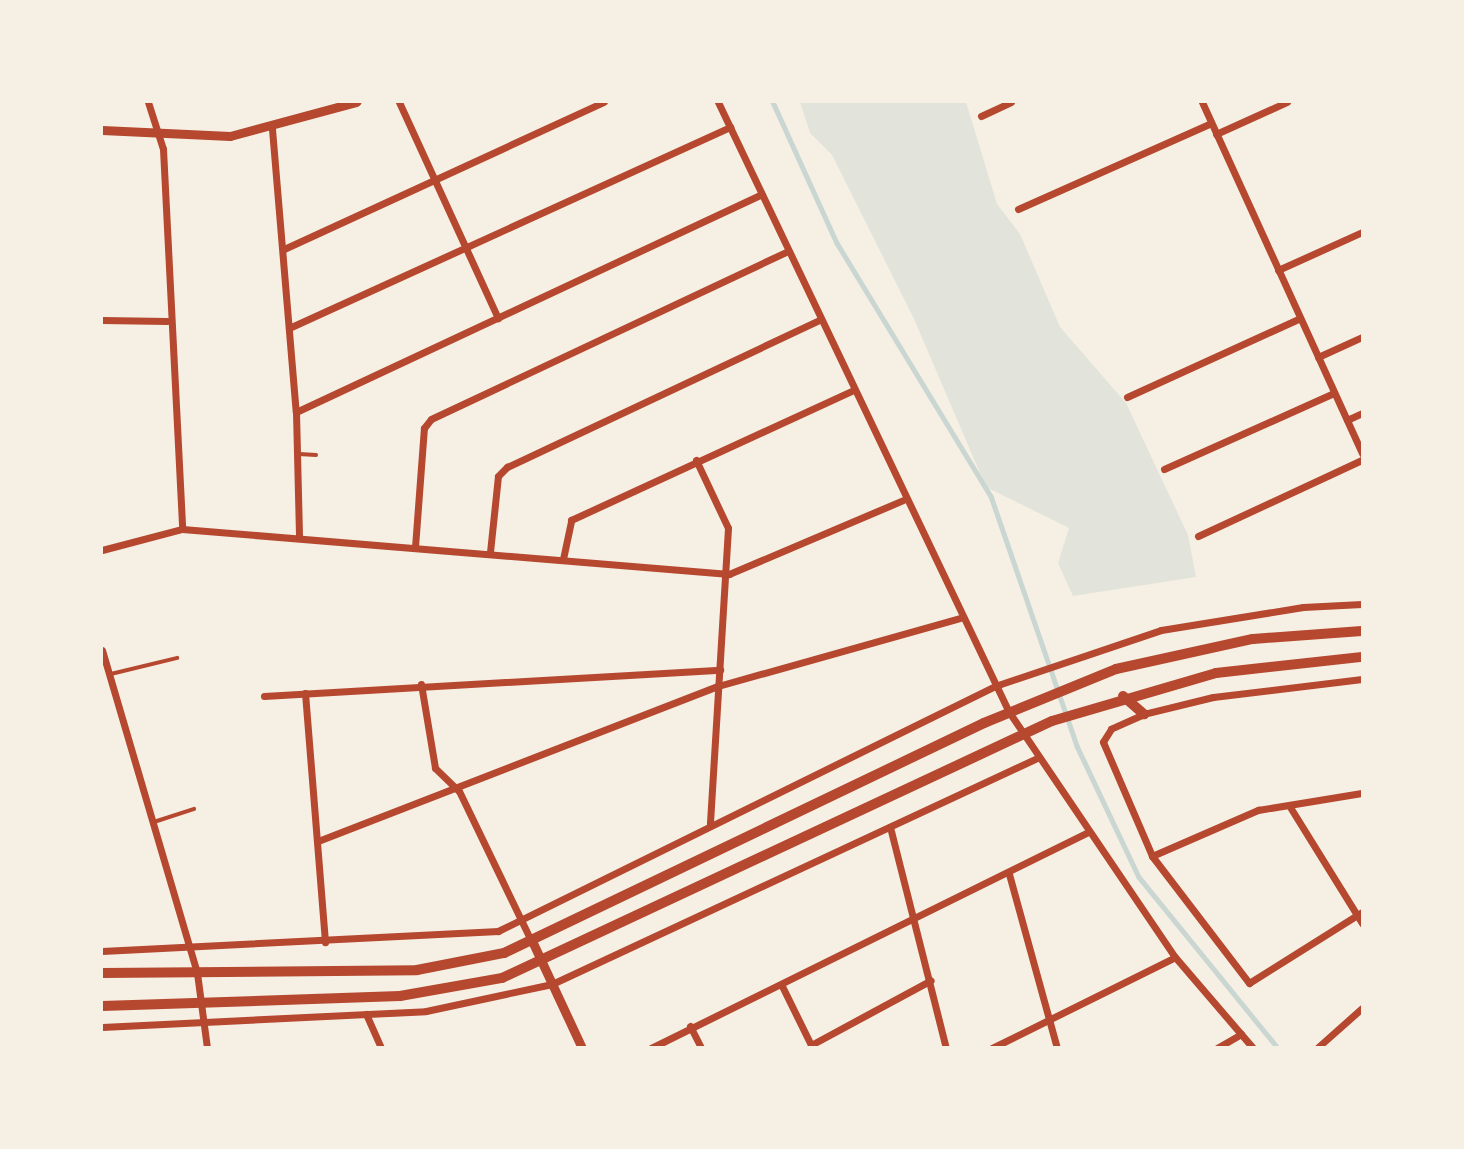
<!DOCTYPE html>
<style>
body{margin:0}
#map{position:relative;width:1464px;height:1149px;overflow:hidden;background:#f6efe4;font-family:"PT Sans",sans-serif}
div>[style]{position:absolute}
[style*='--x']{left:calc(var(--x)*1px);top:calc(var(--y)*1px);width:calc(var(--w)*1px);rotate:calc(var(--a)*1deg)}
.green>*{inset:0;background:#e2e4dc}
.stream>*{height:4.5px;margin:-2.25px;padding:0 2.25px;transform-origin:2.25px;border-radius:2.25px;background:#c9d6d2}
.service>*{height:3.5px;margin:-1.75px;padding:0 1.75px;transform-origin:1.75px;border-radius:1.75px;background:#b5482f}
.minor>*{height:7px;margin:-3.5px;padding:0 3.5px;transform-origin:3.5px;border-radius:3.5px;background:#b5482f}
.tertiary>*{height:9px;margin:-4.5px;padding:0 4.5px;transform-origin:4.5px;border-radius:4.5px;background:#b5482f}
.secondary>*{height:10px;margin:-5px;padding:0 5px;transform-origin:5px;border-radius:5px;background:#b5482f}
span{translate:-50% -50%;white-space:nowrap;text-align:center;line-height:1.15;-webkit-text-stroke:5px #f6efe4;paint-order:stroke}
.frame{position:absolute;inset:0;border:103px solid #f6efe4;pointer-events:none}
</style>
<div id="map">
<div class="green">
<div style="clip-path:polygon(800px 102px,966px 102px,997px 204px,1020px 234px,1060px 327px,1126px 403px,1188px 535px,1196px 577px,1073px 596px,1058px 563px,1069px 528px,986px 487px,914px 319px,832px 155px,810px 133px)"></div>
</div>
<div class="stream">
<div style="--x:773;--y:102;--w:155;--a:65.6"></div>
<div style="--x:837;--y:243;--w:296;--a:58.7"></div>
<div style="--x:991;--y:496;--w:264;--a:71"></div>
<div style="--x:1077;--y:746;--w:145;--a:64.7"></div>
<div style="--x:1139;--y:877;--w:220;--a:50.9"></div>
</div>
<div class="service">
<div style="--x:299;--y:454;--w:17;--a:3"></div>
<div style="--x:111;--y:674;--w:68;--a:-13.6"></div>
<div style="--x:154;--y:822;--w:42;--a:-18"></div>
</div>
<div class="minor">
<div style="--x:148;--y:102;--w:49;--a:72.3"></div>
<div style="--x:163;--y:149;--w:380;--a:87.1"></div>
<div style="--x:399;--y:102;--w:238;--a:65.4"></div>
<div style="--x:718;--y:102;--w:676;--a:64.5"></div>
<div style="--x:1009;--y:712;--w:296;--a:55.9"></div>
<div style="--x:1175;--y:957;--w:120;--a:49.4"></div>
<div style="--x:1202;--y:102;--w:386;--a:65.5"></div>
<div style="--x:981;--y:116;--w:33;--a:-25"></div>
<div style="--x:272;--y:129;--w:284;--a:85.2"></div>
<div style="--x:296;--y:412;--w:126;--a:88.6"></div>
<div style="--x:1216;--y:134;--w:78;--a:-24.3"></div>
<div style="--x:1018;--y:209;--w:211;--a:-24"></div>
<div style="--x:284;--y:249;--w:352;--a:-24.7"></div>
<div style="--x:1278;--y:270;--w:92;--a:-24.3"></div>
<div style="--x:102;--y:320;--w:65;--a:0.9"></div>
<div style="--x:289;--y:328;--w:485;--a:-24.5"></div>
<div style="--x:1318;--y:357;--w:48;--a:-24.4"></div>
<div style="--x:1127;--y:397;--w:190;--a:-24.5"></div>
<div style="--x:296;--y:412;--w:514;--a:-25.07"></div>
<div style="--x:1347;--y:420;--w:17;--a:-25"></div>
<div style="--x:696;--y:460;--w:75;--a:64.8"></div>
<div style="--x:728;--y:528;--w:296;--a:93.5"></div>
<div style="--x:1164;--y:469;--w:186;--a:-24.1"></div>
<div style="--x:1198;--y:536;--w:181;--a:-24.9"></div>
<div style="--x:415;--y:547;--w:119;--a:-85.7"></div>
<div style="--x:424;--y:428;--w:11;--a:-52"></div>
<div style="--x:431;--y:419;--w:395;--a:-25.2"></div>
<div style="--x:102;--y:550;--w:83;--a:-14.7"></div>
<div style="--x:182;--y:529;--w:549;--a:4.7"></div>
<div style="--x:729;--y:574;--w:189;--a:-23"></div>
<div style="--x:490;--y:552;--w:76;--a:-84"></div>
<div style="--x:498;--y:476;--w:13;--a:-45"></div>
<div style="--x:507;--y:467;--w:346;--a:-25.2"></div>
<div style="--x:563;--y:559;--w:40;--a:-78"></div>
<div style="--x:571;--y:520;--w:309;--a:-24.7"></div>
<div style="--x:102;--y:650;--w:337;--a:73.6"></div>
<div style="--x:197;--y:973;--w:76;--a:82.4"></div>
<div style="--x:1362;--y:679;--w:150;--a:173.1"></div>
<div style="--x:1213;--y:697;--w:71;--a:166.2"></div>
<div style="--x:1144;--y:714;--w:36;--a:156"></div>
<div style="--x:1111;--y:729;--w:15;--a:122"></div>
<div style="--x:1103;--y:742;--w:124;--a:66.7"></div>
<div style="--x:1152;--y:856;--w:160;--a:52.6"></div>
<div style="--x:1249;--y:983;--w:133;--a:-32.1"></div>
<div style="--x:421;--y:684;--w:85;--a:80.5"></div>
<div style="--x:435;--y:768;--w:33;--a:44"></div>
<div style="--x:459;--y:791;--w:169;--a:64.3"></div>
<div style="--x:305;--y:693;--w:250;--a:85.4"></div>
<div style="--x:264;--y:696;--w:457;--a:-3.3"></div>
<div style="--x:1290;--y:807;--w:137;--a:58.2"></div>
<div style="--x:890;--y:827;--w:228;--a:75.8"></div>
<div style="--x:318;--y:841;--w:429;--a:-21.2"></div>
<div style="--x:718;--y:686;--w:251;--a:-15.7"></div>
<div style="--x:1152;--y:856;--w:116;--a:-23.5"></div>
<div style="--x:1258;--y:810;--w:105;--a:-9.3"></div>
<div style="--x:1009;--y:874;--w:180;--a:74.6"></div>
<div style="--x:102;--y:951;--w:397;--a:-2.9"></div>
<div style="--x:498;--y:931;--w:554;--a:-26.24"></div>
<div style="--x:995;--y:686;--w:175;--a:-18.6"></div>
<div style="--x:1161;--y:630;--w:144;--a:-9.2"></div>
<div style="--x:1303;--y:607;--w:59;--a:-2.9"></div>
<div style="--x:782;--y:986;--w:68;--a:63.8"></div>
<div style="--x:366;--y:1014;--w:37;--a:66"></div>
<div style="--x:690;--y:1026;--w:25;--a:63"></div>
<div style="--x:102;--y:1027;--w:324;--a:-2.8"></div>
<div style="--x:426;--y:1011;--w:129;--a:-12.1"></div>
<div style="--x:552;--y:984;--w:535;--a:-24.98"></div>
<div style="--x:811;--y:1045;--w:136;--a:-28.4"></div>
<div style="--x:651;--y:1048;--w:488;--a:-26.3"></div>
<div style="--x:992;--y:1048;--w:204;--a:-26.4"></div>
<div style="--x:1217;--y:1048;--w:28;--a:-30"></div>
<div style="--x:1317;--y:1048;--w:60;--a:-41.6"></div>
</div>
<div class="tertiary">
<div style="--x:102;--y:130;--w:128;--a:2.7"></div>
<div style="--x:230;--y:136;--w:131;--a:-15.1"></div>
<div style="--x:533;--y:943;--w:116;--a:65"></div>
</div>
<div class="secondary">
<div style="--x:1123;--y:696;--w:28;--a:41"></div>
<div style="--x:102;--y:973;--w:315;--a:-0.5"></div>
<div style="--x:417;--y:970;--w:89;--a:-11.1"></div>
<div style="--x:504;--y:953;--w:532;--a:-25.6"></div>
<div style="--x:984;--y:723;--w:143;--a:-22.2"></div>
<div style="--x:1116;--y:669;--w:140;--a:-12.4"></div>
<div style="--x:1253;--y:639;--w:109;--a:-4.2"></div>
<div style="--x:102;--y:1006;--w:298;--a:-1.9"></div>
<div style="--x:400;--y:996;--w:104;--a:-10"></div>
<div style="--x:502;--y:978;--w:607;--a:-25.05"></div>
<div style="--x:1052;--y:721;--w:171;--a:-16.3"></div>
<div style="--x:1216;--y:673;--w:147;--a:-6.3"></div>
</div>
<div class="frame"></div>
</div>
